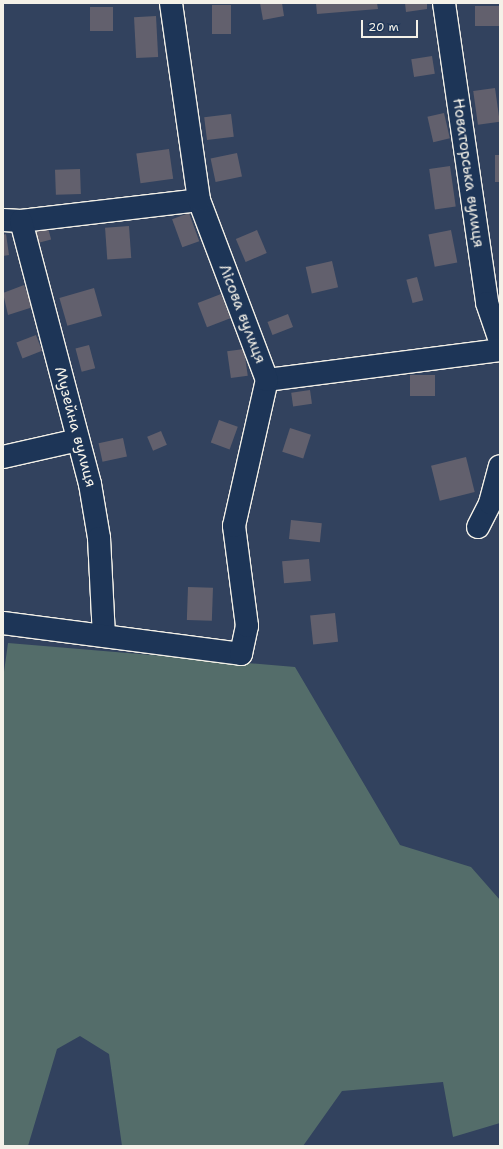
<!DOCTYPE html>
<meta charset="utf-8">
<style>
body{margin:0}
#map{position:relative;width:503px;height:1149px;overflow:hidden;background:#32425e;font-family:"Shantell Sans",sans-serif}
div>[style]{position:absolute}
[style*='--x']{left:calc(var(--x)*1px);top:calc(var(--y)*1px);width:calc(var(--w)*1px);rotate:calc(var(--a)*1deg)}
.green>*{inset:0;background:#546d6a}
.building>*{inset:0;background:#62606d;transform-origin:0 0}
.roads{filter:drop-shadow(1px 0 #f4f1e8) drop-shadow(-1px 0 #f4f1e8) drop-shadow(0 1px #f4f1e8) drop-shadow(0 -1px #f4f1e8)}
.minor>*{height:22px;margin:-11px;padding:0 11px;transform-origin:11px;border-radius:11px;background:#1d3557}
span{translate:-50% -50%;white-space:nowrap;text-align:center;line-height:1.15;-webkit-text-stroke:4px #1d3557;paint-order:stroke}
.street-label{font-size:15px;color:#f4f1e8}
.frame{position:absolute;inset:0;border:4px solid #f4f1e8;pointer-events:none}
.scale{position:absolute;left:361px;top:20px;width:57px;height:18px;box-sizing:border-box;border:2px solid #f4f1e8;border-top:0;padding-left:5px;font-size:12px;line-height:14px;white-space:nowrap;color:#f4f1e8;-webkit-text-stroke:3px #1d3557;paint-order:stroke}
</style>
<div id="map">
<div class="green">
<div style="clip-path:polygon(8px 643px,295px 667px,400px 845px,471px 867px,500px 900px,500px 1123px,453px 1137px,443px 1082px,342px 1091px,303px 1146px,122px 1146px,109px 1054px,80px 1036px,57px 1049px,28px 1146px,3px 1146px,3px 679px)"></div>
</div>
<div class="building">
<div style="clip-path:polygon(260px 3px,282px 3px,284px 16px,263px 20px)"></div>
<div style="clip-path:polygon(316px 3px,377px 3px,378px 9px,317px 14px)"></div>
<div style="clip-path:polygon(405px 3px,427px 3px,427px 9px,406px 12px)"></div>
<div style="left:212px;top:5px;width:19px;height:29px"></div>
<div style="left:500px;top:6px;width:20px;height:25px;rotate:90deg"></div>
<div style="left:90px;top:7px;width:23px;height:24px"></div>
<div style="left:156px;top:16px;width:41px;height:22px;rotate:87deg"></div>
<div style="left:432px;top:56px;width:18px;height:21px;rotate:81deg"></div>
<div style="left:495px;top:88px;width:34px;height:22px;rotate:82deg"></div>
<div style="left:444px;top:113px;width:26px;height:17px;rotate:77deg"></div>
<div style="left:231px;top:114px;width:23px;height:27px;rotate:83deg"></div>
<div style="left:169px;top:149px;width:30px;height:33px;rotate:82deg"></div>
<div style="left:237px;top:153px;width:24px;height:27px;rotate:78deg"></div>
<div style="left:495px;top:155px;width:5px;height:27px"></div>
<div style="left:450px;top:166px;width:41px;height:21px;rotate:82deg"></div>
<div style="left:80px;top:169px;width:25px;height:25px;rotate:88deg"></div>
<div style="left:189px;top:213px;width:30px;height:18px;rotate:70deg"></div>
<div style="left:47px;top:224px;width:16px;height:13px;rotate:75deg"></div>
<div style="left:129px;top:226px;width:32px;height:24px;rotate:86deg"></div>
<div style="left:257px;top:230px;width:25px;height:23px;rotate:67deg"></div>
<div style="left:451px;top:230px;width:33px;height:23px;rotate:79deg"></div>
<div style="clip-path:polygon(6px 234px,9px 255px,3px 256px,3px 235px)"></div>
<div style="left:332px;top:261px;width:27px;height:27px;rotate:77deg"></div>
<div style="left:417px;top:277px;width:24px;height:11px;rotate:75deg"></div>
<div style="clip-path:polygon(24px 285px,33px 307px,8px 315px,3px 293px)"></div>
<div style="left:94px;top:288px;width:29px;height:36px;rotate:74deg"></div>
<div style="left:221px;top:294px;width:26px;height:25px;rotate:69deg"></div>
<div style="left:288px;top:314px;width:14px;height:22px;rotate:69deg"></div>
<div style="left:36px;top:335px;width:17px;height:21px;rotate:69deg"></div>
<div style="left:89px;top:345px;width:24px;height:14px;rotate:75deg"></div>
<div style="left:244px;top:349px;width:27px;height:17px;rotate:82deg"></div>
<div style="left:410px;top:375px;width:25px;height:21px"></div>
<div style="left:310px;top:390px;width:14px;height:19px;rotate:82deg"></div>
<div style="left:219px;top:420px;width:20px;height:24px;rotate:20deg"></div>
<div style="left:290px;top:428px;width:22px;height:25px;rotate:18deg"></div>
<div style="left:161px;top:431px;width:15px;height:15px;rotate:67deg"></div>
<div style="left:123px;top:438px;width:19px;height:25px;rotate:78deg"></div>
<div style="left:466px;top:457px;width:36px;height:36px;rotate:76deg"></div>
<div style="left:291px;top:520px;width:31px;height:19px;rotate:6deg"></div>
<div style="left:309px;top:559px;width:22px;height:27px;rotate:85deg"></div>
<div style="left:188px;top:587px;width:25px;height:33px;rotate:2deg"></div>
<div style="left:335px;top:613px;width:29px;height:25px;rotate:84deg"></div>
</div>
<div class="roads">
<div class="minor">
<div style="--x:444;--y:3;--w:303;--a:81.8"></div>
<div style="--x:487;--y:303;--w:39;--a:71"></div>
<div style="--x:3;--y:220;--w:18;--a:3"></div>
<div style="--x:21;--y:221;--w:179;--a:-6.7"></div>
<div style="--x:21;--y:221;--w:272;--a:75.3"></div>
<div style="--x:90;--y:484;--w:55;--a:80.5"></div>
<div style="--x:99;--y:538;--w:98;--a:87.1"></div>
<div style="--x:267;--y:380;--w:235;--a:-7.3"></div>
<div style="--x:3;--y:457;--w:77;--a:-12.8"></div>
<div style="--x:478;--y:527;--w:27;--a:-63"></div>
<div style="--x:490;--y:503;--w:38;--a:-75"></div>
<div style="--x:3;--y:623;--w:240;--a:7.4"></div>
<div style="--x:241;--y:654;--w:29;--a:-78"></div>
<div style="--x:247;--y:626;--w:101;--a:-97.4"></div>
<div style="--x:234;--y:526;--w:150;--a:-77.3"></div>
<div style="--x:267;--y:380;--w:192;--a:-110.7"></div>
<div style="--x:199;--y:200;--w:199;--a:-98.1"></div>
</div>
</div>
<div class="street-label">
<span style="left:468px;top:173px;rotate:82deg">Новаторська вулиця</span>
<span style="left:242px;top:314px;rotate:69deg">Лісова вулиця</span>
<span style="left:75px;top:427px;rotate:75deg">Музейна вулиця</span>
</div>
<div class="frame"></div>
<div class="scale">20 m</div>
</div>
